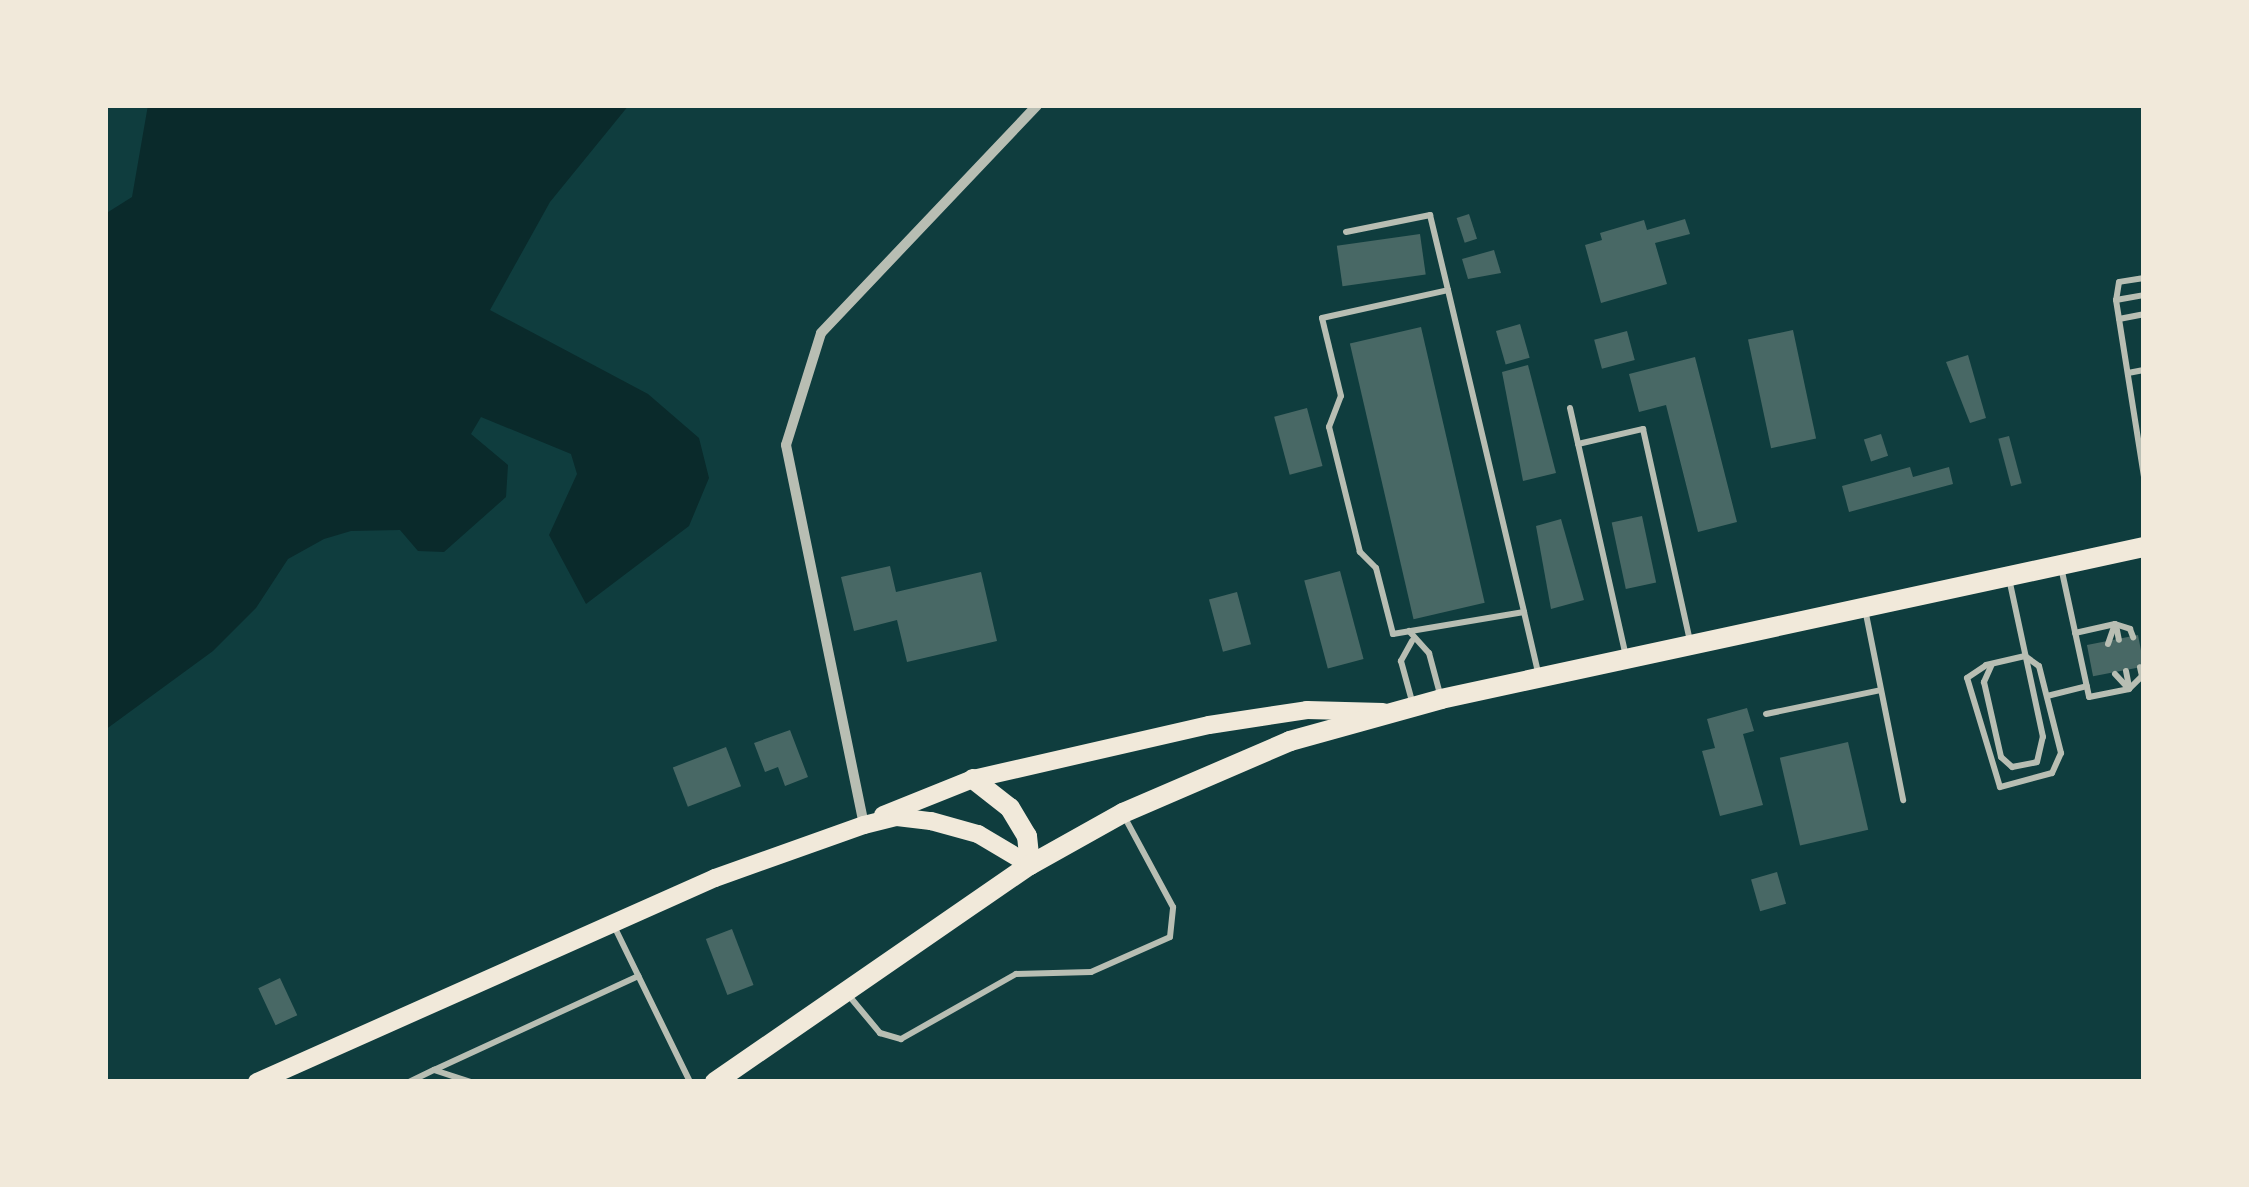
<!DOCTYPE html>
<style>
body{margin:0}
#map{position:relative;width:2249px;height:1187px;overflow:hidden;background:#0f3d3e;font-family:Signika,sans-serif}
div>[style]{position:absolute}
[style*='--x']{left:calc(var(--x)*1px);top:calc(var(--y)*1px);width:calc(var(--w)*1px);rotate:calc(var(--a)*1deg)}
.water>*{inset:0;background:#0a2a2b}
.building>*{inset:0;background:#486865;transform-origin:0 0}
.service>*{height:6px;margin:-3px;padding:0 3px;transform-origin:3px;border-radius:3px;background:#b8beb3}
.minor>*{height:10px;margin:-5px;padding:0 5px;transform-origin:5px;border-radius:5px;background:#b8beb3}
.secondary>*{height:18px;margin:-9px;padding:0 9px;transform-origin:9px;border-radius:9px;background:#f1e9da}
.primary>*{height:20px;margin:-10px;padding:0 10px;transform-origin:10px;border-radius:10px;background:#f1e9da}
span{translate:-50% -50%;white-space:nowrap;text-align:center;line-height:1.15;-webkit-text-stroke:10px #f1e9da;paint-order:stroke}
.frame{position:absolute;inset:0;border:108px solid #f1e9da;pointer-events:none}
</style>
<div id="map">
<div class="water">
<i style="clip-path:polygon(148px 105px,629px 105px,550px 202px,490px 310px,648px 394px,699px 438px,709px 478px,689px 526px,586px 604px,549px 535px,577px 474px,571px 454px,481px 417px,471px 434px,508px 465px,506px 497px,444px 552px,418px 551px,400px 530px,351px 531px,324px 539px,288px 559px,256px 608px,213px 651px,105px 730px,105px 214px,132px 197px)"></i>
</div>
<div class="building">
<i style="left:1469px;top:214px;width:26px;height:13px;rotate:72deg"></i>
<i style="clip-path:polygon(1685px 219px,1690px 234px,1655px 243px,1667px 284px,1601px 303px,1585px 245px,1602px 240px,1600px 233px,1644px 220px,1647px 230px)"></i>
<i style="left:1420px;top:234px;width:41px;height:84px;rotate:82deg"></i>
<i style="clip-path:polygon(1494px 250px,1501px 273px,1468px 279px,1462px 259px)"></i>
<i style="left:1520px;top:324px;width:35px;height:25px;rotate:74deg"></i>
<i style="left:1421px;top:327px;width:283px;height:73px;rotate:77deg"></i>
<i style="left:1793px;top:330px;width:111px;height:46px;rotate:78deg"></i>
<i style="left:1627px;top:331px;width:30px;height:34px;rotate:75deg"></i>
<i style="clip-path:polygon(1968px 355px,1986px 418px,1970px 423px,1946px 362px)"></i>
<i style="clip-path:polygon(1695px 357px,1737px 522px,1698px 532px,1666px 405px,1639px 412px,1629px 374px)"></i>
<i style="clip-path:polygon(1528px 365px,1556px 473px,1523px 481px,1502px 372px)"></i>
<i style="left:1307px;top:408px;width:60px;height:34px;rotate:75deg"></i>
<i style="left:1881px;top:434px;width:23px;height:18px;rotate:72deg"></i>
<i style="left:2009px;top:436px;width:49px;height:11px;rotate:75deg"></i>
<i style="clip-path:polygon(1910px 467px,1913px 477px,1949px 467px,1953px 484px,1849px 512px,1842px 486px)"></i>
<i style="left:1642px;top:516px;width:68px;height:31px;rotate:78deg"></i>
<i style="clip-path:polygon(1561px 519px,1584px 600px,1551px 609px,1536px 526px)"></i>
<i style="clip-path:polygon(890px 566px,896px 592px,981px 572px,997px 641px,907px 662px,897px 620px,854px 631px,841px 577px)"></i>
<i style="left:1340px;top:571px;width:91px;height:37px;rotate:75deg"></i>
<i style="left:1237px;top:592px;width:54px;height:29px;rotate:75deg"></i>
<i style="left:2138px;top:635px;width:32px;height:52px;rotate:79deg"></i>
<i style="clip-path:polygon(1747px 708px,1754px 731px,1743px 734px,1763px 805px,1720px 816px,1702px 751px,1715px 748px,1707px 719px)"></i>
<i style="clip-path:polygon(790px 730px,808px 777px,785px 786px,778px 767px,765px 772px,754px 743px)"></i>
<i style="left:1848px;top:742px;width:90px;height:70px;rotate:77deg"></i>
<i style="left:726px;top:747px;width:42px;height:57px;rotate:69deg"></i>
<i style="left:1777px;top:872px;width:33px;height:27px;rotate:74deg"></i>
<i style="left:732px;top:929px;width:60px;height:28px;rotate:69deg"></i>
<i style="left:280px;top:978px;width:41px;height:24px;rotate:65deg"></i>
</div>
<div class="service">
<i style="--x:1346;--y:232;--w:86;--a:-11.4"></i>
<i style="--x:1430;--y:215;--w:77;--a:76.5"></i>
<i style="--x:2144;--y:278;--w:25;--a:171"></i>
<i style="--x:2119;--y:282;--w:18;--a:99"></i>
<i style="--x:2116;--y:300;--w:179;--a:81"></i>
<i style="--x:2116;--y:300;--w:28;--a:-10"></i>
<i style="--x:2119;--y:319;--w:25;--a:-11"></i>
<i style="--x:2128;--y:373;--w:16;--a:-11"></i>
<i style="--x:1570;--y:408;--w:255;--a:77.3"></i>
<i style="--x:1578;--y:444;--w:67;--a:-13"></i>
<i style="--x:1643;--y:429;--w:217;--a:77.5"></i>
<i style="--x:2061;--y:567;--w:133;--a:77.8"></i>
<i style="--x:2089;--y:697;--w:41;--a:-11.3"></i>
<i style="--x:2129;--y:689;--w:18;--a:-45"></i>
<i style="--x:2142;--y:676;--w:9;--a:-103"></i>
<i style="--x:1865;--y:609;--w:195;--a:78.7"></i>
<i style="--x:1524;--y:612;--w:133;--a:170.5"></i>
<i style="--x:1393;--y:634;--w:68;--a:-104.4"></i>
<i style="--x:1376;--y:568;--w:23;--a:-135"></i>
<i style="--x:1360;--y:552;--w:129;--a:-103.9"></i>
<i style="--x:1329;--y:427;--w:33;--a:-69"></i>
<i style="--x:1341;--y:396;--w:80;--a:-103.7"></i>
<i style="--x:1322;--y:318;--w:129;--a:-12.5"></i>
<i style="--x:1448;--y:290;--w:331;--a:76.7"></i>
<i style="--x:1524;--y:612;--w:62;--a:76.9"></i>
<i style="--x:2116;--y:625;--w:15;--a:79"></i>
<i style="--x:1409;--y:631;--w:30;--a:48"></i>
<i style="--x:1429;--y:653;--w:42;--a:75"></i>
<i style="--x:2075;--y:633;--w:41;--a:-12.7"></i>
<i style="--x:2115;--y:624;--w:16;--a:18"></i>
<i style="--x:2130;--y:629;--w:9;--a:69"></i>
<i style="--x:1412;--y:641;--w:23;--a:119"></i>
<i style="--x:1401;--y:661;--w:46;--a:74.7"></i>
<i style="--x:2108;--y:644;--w:21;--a:-71"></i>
<i style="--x:2025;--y:656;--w:17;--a:36"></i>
<i style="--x:2039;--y:666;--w:90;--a:75.8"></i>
<i style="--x:2061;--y:753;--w:22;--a:114"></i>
<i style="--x:2052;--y:773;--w:54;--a:164.9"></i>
<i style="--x:2000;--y:787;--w:114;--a:-106.8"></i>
<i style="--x:1967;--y:678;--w:23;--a:-34"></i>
<i style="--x:1986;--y:665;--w:40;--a:-13"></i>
<i style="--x:1992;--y:664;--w:20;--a:114"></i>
<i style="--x:1984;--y:682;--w:77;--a:77.2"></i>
<i style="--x:2001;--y:757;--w:15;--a:42"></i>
<i style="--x:2012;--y:767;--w:25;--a:-11"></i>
<i style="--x:2037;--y:762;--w:26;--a:-77"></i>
<i style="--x:2043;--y:737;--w:163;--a:-102.1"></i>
<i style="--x:2126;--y:671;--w:16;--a:79"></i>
<i style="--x:2115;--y:674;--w:19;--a:47"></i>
<i style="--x:2047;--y:696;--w:41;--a:-14"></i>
<i style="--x:1766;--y:714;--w:117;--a:-11.8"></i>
<i style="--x:614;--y:926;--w:174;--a:64"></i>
<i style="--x:850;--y:997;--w:47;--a:50.2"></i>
<i style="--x:880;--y:1033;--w:22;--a:16"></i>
<i style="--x:901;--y:1039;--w:132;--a:-29.5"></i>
<i style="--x:1016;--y:974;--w:75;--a:-1.5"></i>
<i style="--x:1091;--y:972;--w:86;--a:-23.9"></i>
<i style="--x:1170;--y:937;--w:30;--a:-84"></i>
<i style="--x:1173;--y:907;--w:101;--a:-118.3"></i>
<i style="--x:434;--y:1070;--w:225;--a:-24.7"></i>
<i style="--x:409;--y:1082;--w:28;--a:-26"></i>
<i style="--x:434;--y:1070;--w:39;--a:18"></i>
</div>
<div class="minor">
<i style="--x:864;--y:825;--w:388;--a:-101.6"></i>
<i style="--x:786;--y:445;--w:117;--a:-72.6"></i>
<i style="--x:821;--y:333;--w:314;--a:-46.5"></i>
</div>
<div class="secondary">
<i style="--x:883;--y:815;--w:97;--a:-21.8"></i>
<i style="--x:973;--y:779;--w:242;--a:-12.9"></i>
<i style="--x:1209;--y:725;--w:99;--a:-8.7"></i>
<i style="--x:1307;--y:710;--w:76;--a:1.5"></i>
<i style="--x:257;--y:1082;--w:501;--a:-24.01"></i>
<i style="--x:715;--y:878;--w:158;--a:-19.6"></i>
<i style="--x:864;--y:825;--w:34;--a:-14"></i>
<i style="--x:897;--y:817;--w:34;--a:7"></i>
<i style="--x:931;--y:821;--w:49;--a:15.5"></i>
<i style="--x:978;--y:834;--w:61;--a:30.8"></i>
</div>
<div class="primary">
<i style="--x:973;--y:779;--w:47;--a:38.1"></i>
<i style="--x:1010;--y:808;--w:33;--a:59"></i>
<i style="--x:1027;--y:836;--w:29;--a:84"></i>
<i style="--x:715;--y:1082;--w:383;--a:-34.6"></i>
<i style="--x:1030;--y:865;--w:107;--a:-29.2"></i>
<i style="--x:1123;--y:813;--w:182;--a:-23.3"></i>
<i style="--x:1290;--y:741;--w:157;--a:-15.5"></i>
<i style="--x:1441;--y:699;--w:719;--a:-12.2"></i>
</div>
<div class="frame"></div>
</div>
